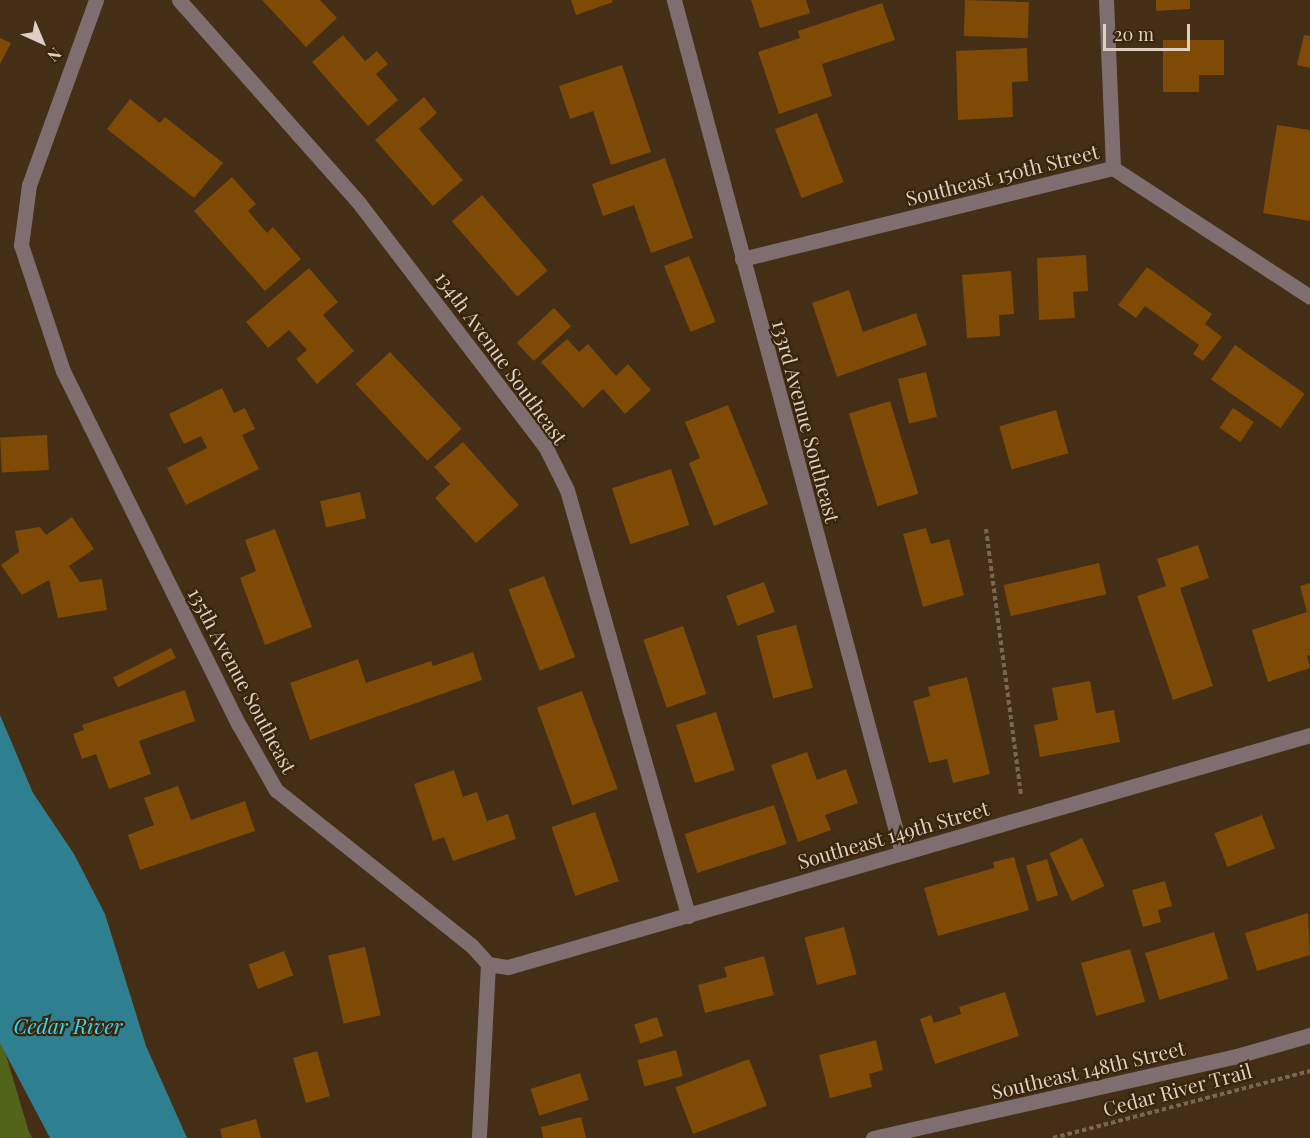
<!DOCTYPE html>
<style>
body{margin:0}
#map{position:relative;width:1310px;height:1138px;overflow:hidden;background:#442e16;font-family:"Playfair Display",serif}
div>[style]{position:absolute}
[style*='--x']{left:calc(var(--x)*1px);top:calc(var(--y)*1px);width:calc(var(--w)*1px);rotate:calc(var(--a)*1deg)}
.forest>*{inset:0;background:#516419}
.water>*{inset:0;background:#2e8090}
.building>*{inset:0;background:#7e4a05;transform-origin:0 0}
.path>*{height:4px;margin-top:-2px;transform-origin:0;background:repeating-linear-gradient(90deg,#7a6753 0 4.5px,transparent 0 7.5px)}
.minor>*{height:15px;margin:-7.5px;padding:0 7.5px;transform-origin:7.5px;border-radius:7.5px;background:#7f6e70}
span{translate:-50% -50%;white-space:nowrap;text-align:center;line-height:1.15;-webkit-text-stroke:4.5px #39240c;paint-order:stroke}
.street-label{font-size:20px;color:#decfc2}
.water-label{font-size:21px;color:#37d7f4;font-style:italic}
.north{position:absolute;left:12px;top:12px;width:60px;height:60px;-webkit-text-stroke:4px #39240c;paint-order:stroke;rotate:136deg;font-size:16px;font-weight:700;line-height:24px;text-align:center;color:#decfc2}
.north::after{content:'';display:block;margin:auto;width:21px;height:27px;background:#decfc2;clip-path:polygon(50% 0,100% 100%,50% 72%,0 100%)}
.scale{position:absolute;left:1103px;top:24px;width:87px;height:27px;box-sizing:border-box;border:3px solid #decfc2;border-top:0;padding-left:8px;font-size:18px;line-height:21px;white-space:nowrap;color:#decfc2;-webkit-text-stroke:4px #39240c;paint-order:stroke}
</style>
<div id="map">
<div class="forest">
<i style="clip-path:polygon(0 1035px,29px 1132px,32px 1138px,0 1138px)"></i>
</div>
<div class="water">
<i style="clip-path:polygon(0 715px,33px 793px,74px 854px,105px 914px,146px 1046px,187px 1138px,50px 1138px,0 1043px)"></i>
</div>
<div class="building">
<i style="clip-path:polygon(262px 0,320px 0,337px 18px,306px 47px)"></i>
<i style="clip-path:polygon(571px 0,612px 0,613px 2px,576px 15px)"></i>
<i style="clip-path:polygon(751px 0,806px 0,810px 13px,760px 28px)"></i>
<i style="left:965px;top:0;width:64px;height:36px;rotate:2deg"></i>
<i style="clip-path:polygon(1156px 0,1190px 0,1190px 9px,1156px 11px)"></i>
<i style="clip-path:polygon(882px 3px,895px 40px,822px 64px,832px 96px,779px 114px,758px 52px,800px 38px,798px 31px)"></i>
<i style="clip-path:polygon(343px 35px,365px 61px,377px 51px,388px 64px,376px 74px,398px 100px,368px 126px,312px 62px)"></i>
<i style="clip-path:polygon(1304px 35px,1310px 36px,1310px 68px,1297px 65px)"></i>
<i style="clip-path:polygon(0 38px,11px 43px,0 64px)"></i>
<i style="clip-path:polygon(1163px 40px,1224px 40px,1224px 75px,1199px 75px,1199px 92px,1163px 92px)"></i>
<i style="clip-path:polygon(1027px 48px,1028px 81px,1012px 82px,1013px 117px,958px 120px,956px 51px)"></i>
<i style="clip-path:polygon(622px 65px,651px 152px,611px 165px,593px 111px,570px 119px,559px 86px)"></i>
<i style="clip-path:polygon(424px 97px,437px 113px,419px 129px,463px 180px,433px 206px,375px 140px)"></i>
<i style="clip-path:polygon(130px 99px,160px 123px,165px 117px,223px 163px,194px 198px,107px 129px)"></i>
<i style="left:817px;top:113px;width:74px;height:45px;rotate:69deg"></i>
<i style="clip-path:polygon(1277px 125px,1310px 130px,1310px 221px,1263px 213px)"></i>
<i style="clip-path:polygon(665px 158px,693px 238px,651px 253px,634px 205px,603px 216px,592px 184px)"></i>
<i style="clip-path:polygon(232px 177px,256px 204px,248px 211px,267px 233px,273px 227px,301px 259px,265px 291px,194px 211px)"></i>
<i style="left:482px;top:195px;width:100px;height:40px;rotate:49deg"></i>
<i style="clip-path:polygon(1086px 255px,1088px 291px,1073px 292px,1075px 318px,1039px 320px,1037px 258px)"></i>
<i style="left:689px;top:256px;width:71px;height:27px;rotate:68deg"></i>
<i style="clip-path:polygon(1147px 267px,1212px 314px,1205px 324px,1222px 337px,1203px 361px,1193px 354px,1199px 345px,1145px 306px,1136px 318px,1118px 305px)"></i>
<i style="clip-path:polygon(309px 268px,338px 302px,323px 315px,354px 351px,317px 384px,296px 359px,307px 350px,289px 330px,268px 348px,246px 322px)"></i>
<i style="clip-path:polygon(1011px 271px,1014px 314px,999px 315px,1000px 336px,967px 338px,962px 275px)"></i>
<i style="clip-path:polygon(849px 290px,863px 332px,916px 313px,927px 345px,837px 377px,812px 303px)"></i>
<i style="left:554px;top:308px;width:25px;height:51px;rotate:47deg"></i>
<i style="clip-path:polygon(567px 339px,579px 352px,588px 344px,616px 376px,628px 364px,651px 390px,625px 414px,603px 389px,583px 408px,541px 362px)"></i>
<i style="left:1235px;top:345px;width:85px;height:42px;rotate:35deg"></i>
<i style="left:390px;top:352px;width:105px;height:47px;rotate:47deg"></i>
<i style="left:926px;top:372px;width:46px;height:29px;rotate:76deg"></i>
<i style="clip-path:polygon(222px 388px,234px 413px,245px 408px,255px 429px,242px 435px,259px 469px,186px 505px,167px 468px,207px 448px,201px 436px,184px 444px,169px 414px)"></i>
<i style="left:890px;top:401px;width:97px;height:43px;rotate:73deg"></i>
<i style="clip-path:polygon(728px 405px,768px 504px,714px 526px,689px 463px,700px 458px,685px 422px)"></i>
<i style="left:1233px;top:408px;width:25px;height:24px;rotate:34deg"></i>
<i style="left:1056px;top:410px;width:45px;height:59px;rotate:74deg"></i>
<i style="left:47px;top:435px;width:35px;height:47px;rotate:87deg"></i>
<i style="clip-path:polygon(463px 442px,519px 505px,476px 543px,435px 498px,450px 484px,434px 467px)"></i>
<i style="left:671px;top:469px;width:59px;height:62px;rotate:72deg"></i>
<i style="left:360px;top:492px;width:27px;height:41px;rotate:77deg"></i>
<i style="clip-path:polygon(72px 517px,94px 549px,69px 566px,80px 582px,102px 579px,107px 610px,58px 618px,49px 580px,22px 595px,1px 565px,19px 552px,15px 531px,40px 527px,46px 535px)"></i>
<i style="clip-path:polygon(926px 528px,931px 544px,949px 539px,964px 595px,923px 607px,903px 534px)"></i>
<i style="clip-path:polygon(275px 529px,312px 627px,265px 645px,240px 578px,256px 571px,245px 540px)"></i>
<i style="clip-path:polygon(1198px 545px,1209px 578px,1180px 588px,1213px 686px,1173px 700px,1137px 596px,1166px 586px,1157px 559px)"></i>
<i style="left:1099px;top:563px;width:32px;height:98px;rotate:77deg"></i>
<i style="left:544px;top:576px;width:87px;height:38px;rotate:69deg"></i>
<i style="left:764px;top:582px;width:32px;height:40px;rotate:70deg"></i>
<i style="clip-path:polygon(1310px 583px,1310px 655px,1307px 656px,1310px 668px,1268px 682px,1252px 630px,1307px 612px,1300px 586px)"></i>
<i style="left:796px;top:625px;width:65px;height:41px;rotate:75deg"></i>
<i style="left:683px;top:626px;width:72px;height:42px;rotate:71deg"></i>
<i style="left:171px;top:648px;width:11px;height:65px;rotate:63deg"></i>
<i style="clip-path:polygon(473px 652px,482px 680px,310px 740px,290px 683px,358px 659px,366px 683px,431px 661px,433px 666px)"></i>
<i style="clip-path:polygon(967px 677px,990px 774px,953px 783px,947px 759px,929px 763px,913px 701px,930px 696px,928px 687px)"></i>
<i style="clip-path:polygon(1090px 681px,1096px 713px,1114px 710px,1120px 742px,1040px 757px,1034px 725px,1058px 720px,1052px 688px)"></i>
<i style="clip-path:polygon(185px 690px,195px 721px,139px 741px,151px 774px,109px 789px,96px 754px,82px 759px,73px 734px,84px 730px,82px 725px)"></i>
<i style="left:582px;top:691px;width:104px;height:48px;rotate:70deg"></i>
<i style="left:716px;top:712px;width:61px;height:42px;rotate:72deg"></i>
<i style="clip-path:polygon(807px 752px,817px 780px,846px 769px,858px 803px,825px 815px,831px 830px,798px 842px,771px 765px)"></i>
<i style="clip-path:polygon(454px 770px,463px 797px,477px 792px,487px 821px,508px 814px,516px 839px,453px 861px,444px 837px,433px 841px,414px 784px)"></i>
<i style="clip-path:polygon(178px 786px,191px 820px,245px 801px,255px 831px,140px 870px,128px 835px,154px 825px,144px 798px)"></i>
<i style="left:774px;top:805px;width:41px;height:94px;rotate:72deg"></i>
<i style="left:595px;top:812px;width:73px;height:46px;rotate:71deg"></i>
<i style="left:1262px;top:815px;width:36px;height:51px;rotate:69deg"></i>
<i style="left:1082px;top:838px;width:53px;height:36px;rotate:65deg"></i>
<i style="clip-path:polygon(1014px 857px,1029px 910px,938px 936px,924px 888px,994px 868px,993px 862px)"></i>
<i style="left:1047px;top:859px;width:38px;height:22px;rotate:73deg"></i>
<i style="clip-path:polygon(1165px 881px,1172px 906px,1158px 910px,1161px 922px,1143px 927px,1132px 890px)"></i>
<i style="clip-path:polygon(1308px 913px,1310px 955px,1257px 971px,1245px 933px)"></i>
<i style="left:844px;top:927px;width:49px;height:41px;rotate:75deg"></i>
<i style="left:1214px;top:932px;width:49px;height:72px;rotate:73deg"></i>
<i style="left:365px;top:947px;width:70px;height:38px;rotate:77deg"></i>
<i style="left:1130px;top:949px;width:55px;height:51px;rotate:74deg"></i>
<i style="left:284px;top:951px;width:26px;height:38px;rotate:69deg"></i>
<i style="clip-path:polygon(764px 956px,774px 995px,705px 1013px,698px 985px,727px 977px,724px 967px)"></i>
<i style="clip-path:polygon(1005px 992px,1019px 1036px,935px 1064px,920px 1019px,931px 1015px,934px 1023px,961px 1014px,959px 1007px)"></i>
<i style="left:657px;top:1017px;width:20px;height:24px;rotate:72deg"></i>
<i style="clip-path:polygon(876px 1040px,883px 1070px,869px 1074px,872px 1087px,830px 1098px,819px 1055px)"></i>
<i style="left:676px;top:1050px;width:27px;height:40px;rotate:75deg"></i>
<i style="left:317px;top:1051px;width:47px;height:25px;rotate:74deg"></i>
<i style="left:749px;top:1059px;width:50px;height:79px;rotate:69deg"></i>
<i style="left:580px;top:1073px;width:28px;height:52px;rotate:72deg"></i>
<i style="clip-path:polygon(581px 1117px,586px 1138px,543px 1138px,541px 1127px)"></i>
<i style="clip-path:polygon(256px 1119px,261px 1138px,222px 1138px,220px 1129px)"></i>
</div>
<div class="path">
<i style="--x:986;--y:529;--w:269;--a:82.5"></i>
<i style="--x:1053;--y:1138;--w:266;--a:-14.6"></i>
</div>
<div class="minor">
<i style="--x:96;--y:0;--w:197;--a:109.9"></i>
<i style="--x:29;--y:185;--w:61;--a:97.6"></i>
<i style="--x:21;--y:245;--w:133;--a:71.6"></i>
<i style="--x:63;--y:371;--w:395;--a:63.6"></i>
<i style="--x:239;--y:725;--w:75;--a:60.4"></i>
<i style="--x:276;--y:790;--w:249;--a:38.5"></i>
<i style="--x:471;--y:945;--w:25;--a:48"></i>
<i style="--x:488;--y:964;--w:174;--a:93"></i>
<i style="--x:179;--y:0;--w:271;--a:48.4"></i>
<i style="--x:359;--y:203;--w:306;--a:52.6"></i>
<i style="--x:545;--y:446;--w:49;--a:63.4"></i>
<i style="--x:567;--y:490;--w:443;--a:74.1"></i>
<i style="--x:674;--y:0;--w:883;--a:75.04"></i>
<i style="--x:1106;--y:0;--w:168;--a:87.6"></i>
<i style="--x:742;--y:259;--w:382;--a:-13.8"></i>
<i style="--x:1113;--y:168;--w:235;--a:33.2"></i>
<i style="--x:488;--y:964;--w:20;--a:9"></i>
<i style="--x:508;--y:967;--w:835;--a:-16.13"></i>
<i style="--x:873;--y:1138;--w:369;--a:-12.7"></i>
<i style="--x:1233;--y:1057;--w:80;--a:-15.9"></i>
</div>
<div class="street-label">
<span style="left:1002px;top:174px;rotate:-14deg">Southeast 150th Street</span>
<span style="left:502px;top:357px;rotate:54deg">134th Avenue Southeast</span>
<span style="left:807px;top:421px;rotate:75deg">133rd Avenue Southeast</span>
<span style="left:243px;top:680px;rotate:62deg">135th Avenue Southeast</span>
<span style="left:893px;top:834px;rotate:-16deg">Southeast 149th Street</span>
<span style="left:1088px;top:1069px;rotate:-13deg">Southeast 148th Street</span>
<span style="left:1177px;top:1089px;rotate:-15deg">Cedar River Trail</span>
</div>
<div class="water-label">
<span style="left:68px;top:1025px">Cedar River</span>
</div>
<div class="north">N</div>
<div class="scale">20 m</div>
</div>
